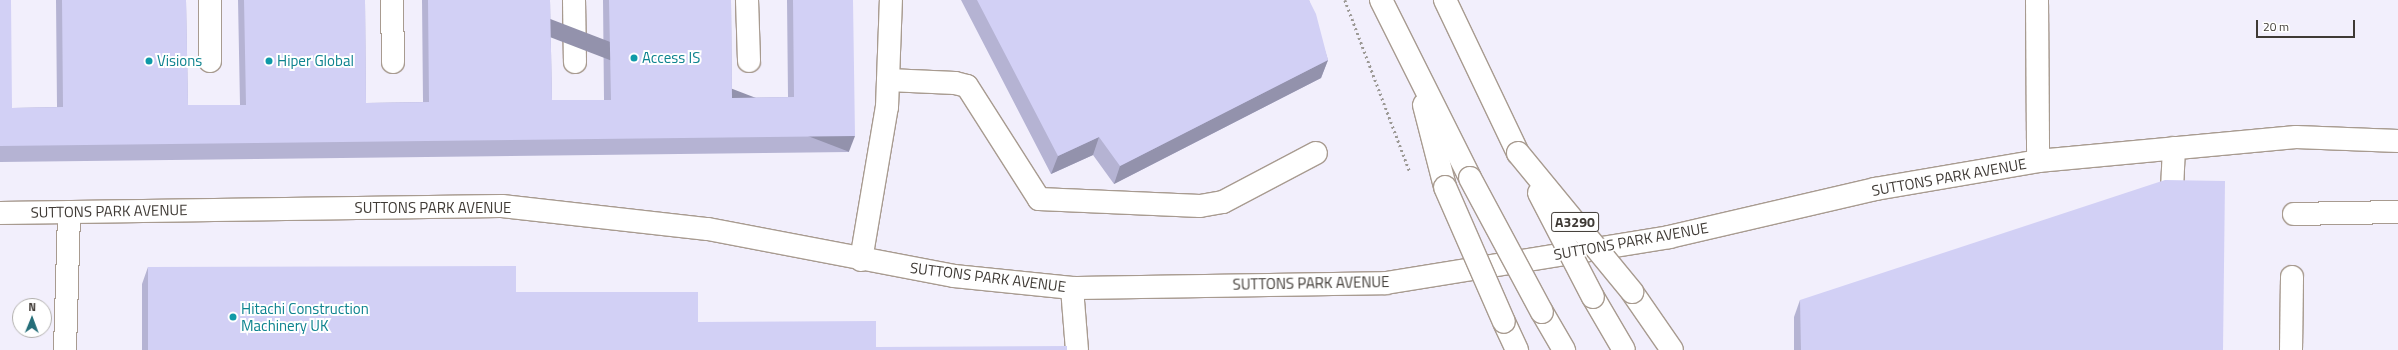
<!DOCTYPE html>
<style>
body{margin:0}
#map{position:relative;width:2398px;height:350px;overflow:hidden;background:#fdfbf8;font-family:"Titillium Web",sans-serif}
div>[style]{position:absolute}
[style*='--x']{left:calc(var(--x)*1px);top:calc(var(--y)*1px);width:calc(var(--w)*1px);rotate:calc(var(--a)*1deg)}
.industrial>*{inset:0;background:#f2effc}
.path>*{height:2.5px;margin-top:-1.25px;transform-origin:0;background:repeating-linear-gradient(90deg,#9c9995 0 2px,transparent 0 5px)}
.roads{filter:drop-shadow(1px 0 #a89b90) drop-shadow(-1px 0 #a89b90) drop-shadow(0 1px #a89b90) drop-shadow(0 -1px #a89b90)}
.minor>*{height:22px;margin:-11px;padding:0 11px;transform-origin:11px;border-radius:11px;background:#fff}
.major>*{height:22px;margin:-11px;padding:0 11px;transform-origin:11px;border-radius:11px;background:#fff}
.bridges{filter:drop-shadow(1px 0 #a89b90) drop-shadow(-1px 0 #a89b90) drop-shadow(0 1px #a89b90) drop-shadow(0 -1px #a89b90)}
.major-bridge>*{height:22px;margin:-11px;padding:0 11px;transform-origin:11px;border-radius:11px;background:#fff}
.wall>*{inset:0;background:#b5b3d3}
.shaded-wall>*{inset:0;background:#9392ac;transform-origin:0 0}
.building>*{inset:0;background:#d2d0f5}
.dots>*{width:11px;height:11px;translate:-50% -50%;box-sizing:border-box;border:2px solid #fff;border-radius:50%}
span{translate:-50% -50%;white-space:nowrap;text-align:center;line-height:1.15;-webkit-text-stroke:4px #fff;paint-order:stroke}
.shield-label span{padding:1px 3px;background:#fff;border:1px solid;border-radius:3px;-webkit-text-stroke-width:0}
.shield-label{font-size:14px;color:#3f3a35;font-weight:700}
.culture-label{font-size:15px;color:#0d838f}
.left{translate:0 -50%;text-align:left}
.street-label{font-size:15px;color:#3f3a35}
.north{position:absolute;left:12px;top:298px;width:40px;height:40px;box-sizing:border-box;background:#fff;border:1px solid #b2b0ae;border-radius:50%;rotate:1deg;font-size:11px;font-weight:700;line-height:16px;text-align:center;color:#3f3a35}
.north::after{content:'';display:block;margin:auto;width:14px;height:18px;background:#256e79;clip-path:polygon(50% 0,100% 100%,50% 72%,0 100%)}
.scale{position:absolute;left:2256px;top:20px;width:99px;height:18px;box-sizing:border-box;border:2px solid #3f3a35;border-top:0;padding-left:5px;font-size:12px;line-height:14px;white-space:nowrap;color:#3f3a35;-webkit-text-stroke:3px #fff;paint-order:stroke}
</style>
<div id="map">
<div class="industrial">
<i style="clip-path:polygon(evenodd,0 0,2398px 0,2398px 350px,0 350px,0 0,20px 306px,44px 306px,44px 330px,20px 330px,20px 306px)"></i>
</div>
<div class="path">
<i style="--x:1345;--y:0;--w:184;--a:69.3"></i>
</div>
<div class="roads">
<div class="minor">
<i style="--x:210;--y:0;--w:61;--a:90"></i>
<i style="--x:392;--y:0;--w:62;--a:89.1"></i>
<i style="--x:574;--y:0;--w:62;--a:89.1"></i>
<i style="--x:747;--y:0;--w:61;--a:88.1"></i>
<i style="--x:2037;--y:0;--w:161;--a:89.6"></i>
<i style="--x:888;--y:80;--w:67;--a:2.6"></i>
<i style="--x:955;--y:83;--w:12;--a:14"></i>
<i style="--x:967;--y:86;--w:134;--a:57.5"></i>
<i style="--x:1039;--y:199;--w:161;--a:2.5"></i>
<i style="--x:1200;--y:206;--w:23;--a:-10"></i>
<i style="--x:1223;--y:202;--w:105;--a:-27.8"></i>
<i style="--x:2171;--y:211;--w:63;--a:-87.3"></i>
<i style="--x:0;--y:213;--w:502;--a:-0.8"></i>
<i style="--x:502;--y:206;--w:207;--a:6.4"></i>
<i style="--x:708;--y:229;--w:250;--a:10.8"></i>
<i style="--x:954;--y:276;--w:119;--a:5.8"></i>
<i style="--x:1072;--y:288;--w:314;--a:-0.9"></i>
<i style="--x:1386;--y:283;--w:287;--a:-9.2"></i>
<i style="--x:1669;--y:237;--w:212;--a:-13.1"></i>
<i style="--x:1875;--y:189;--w:165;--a:-9.7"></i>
<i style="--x:2038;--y:161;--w:259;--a:-5.3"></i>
<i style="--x:2296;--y:137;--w:102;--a:2.2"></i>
<i style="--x:2294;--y:214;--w:104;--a:-1.1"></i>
<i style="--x:861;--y:260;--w:155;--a:-80.4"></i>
<i style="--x:887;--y:107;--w:107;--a:-87.9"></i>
<i style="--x:1072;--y:288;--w:62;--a:85.4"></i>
<i style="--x:65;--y:350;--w:138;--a:-88.3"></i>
<i style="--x:2291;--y:350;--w:73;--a:-89.2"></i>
</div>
<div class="major">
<i style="--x:1381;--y:0;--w:199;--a:63.4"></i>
<i style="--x:1445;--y:0;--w:170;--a:64.5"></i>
<i style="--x:1424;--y:105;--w:85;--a:75.6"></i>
<i style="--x:1632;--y:292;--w:70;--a:55.4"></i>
<i style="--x:1593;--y:297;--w:61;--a:59.7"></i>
<i style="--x:1542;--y:312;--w:44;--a:59.9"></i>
<i style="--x:1504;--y:322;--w:31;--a:65"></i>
</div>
</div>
<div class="bridges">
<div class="major-bridge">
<i style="--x:1518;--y:153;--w:180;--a:50.6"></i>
<i style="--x:1470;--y:178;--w:152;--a:61.8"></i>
<i style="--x:1445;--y:187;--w:147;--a:66.4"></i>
<i style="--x:1539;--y:193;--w:117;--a:62.6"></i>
</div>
</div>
<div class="wall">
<i style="clip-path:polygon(0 0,12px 108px,57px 107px,56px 0,186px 0,188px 105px,240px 105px,238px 0,365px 0,366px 103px,423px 102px,422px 0,550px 0,552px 100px,604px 100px,603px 0,731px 0,732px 98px,788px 97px,787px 0,853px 0,849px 152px,0 162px)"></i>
<i style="clip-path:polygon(961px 0,1309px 0,1328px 60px,1321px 78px,1114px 184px,1093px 155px,1051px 174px)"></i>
<i style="clip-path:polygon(148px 267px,516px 292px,698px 322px,876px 347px,1067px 350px,142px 350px,142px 284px)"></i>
<i style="clip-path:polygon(1800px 300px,2223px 350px,1794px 350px,1794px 317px)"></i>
</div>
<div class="shaded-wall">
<i style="clip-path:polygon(1328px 60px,1321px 78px,1114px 184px,1120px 166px)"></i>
<i style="left:855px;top:136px;width:17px;height:855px;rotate:111deg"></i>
<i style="clip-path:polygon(1099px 137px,1093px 155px,1051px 174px,1058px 156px)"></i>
</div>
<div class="building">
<i style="clip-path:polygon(0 0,11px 0,12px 108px,63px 107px,62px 0,186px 0,188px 105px,246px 105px,244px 0,365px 0,366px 103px,429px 102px,428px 0,550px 0,552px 100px,611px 100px,609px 0,731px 0,732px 98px,794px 97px,793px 0,853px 0,855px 136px,0 146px)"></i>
<i style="clip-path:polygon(977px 0,1309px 0,1316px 14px,1328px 60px,1120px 166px,1099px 137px,1058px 156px)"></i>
<i style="clip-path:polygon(2165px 180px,2225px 181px,2223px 350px,1801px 350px,1800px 300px)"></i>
<i style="clip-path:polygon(516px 266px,516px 292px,698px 292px,698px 322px,876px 321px,876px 347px,1067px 346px,1067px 350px,148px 350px,148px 267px)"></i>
</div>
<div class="dots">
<i style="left:634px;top:58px;background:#0f9aa8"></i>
<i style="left:149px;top:61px;background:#0f9aa8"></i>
<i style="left:269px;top:61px;background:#0f9aa8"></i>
<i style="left:233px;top:317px;background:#0f9aa8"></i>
</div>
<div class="shield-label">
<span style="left:1575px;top:222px">A3290</span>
</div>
<div class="culture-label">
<span class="left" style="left:642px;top:58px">Access IS</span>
<span class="left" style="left:157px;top:61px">Visions</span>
<span class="left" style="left:277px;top:61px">Hiper Global</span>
<span class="left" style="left:241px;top:317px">Hitachi Construction<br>Machinery UK</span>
</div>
<div class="street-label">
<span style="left:1949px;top:177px;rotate:-10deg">SUTTONS PARK AVENUE</span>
<span style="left:433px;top:208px">SUTTONS PARK AVENUE</span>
<span style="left:109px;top:211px;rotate:-1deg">SUTTONS PARK AVENUE</span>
<span style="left:1631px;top:241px;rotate:-10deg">SUTTONS PARK AVENUE</span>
<span style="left:988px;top:277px;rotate:7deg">SUTTONS PARK AVENUE</span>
<span style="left:1311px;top:283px;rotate:-1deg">SUTTONS PARK AVENUE</span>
</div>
<div class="north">N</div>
<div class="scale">20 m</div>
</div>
